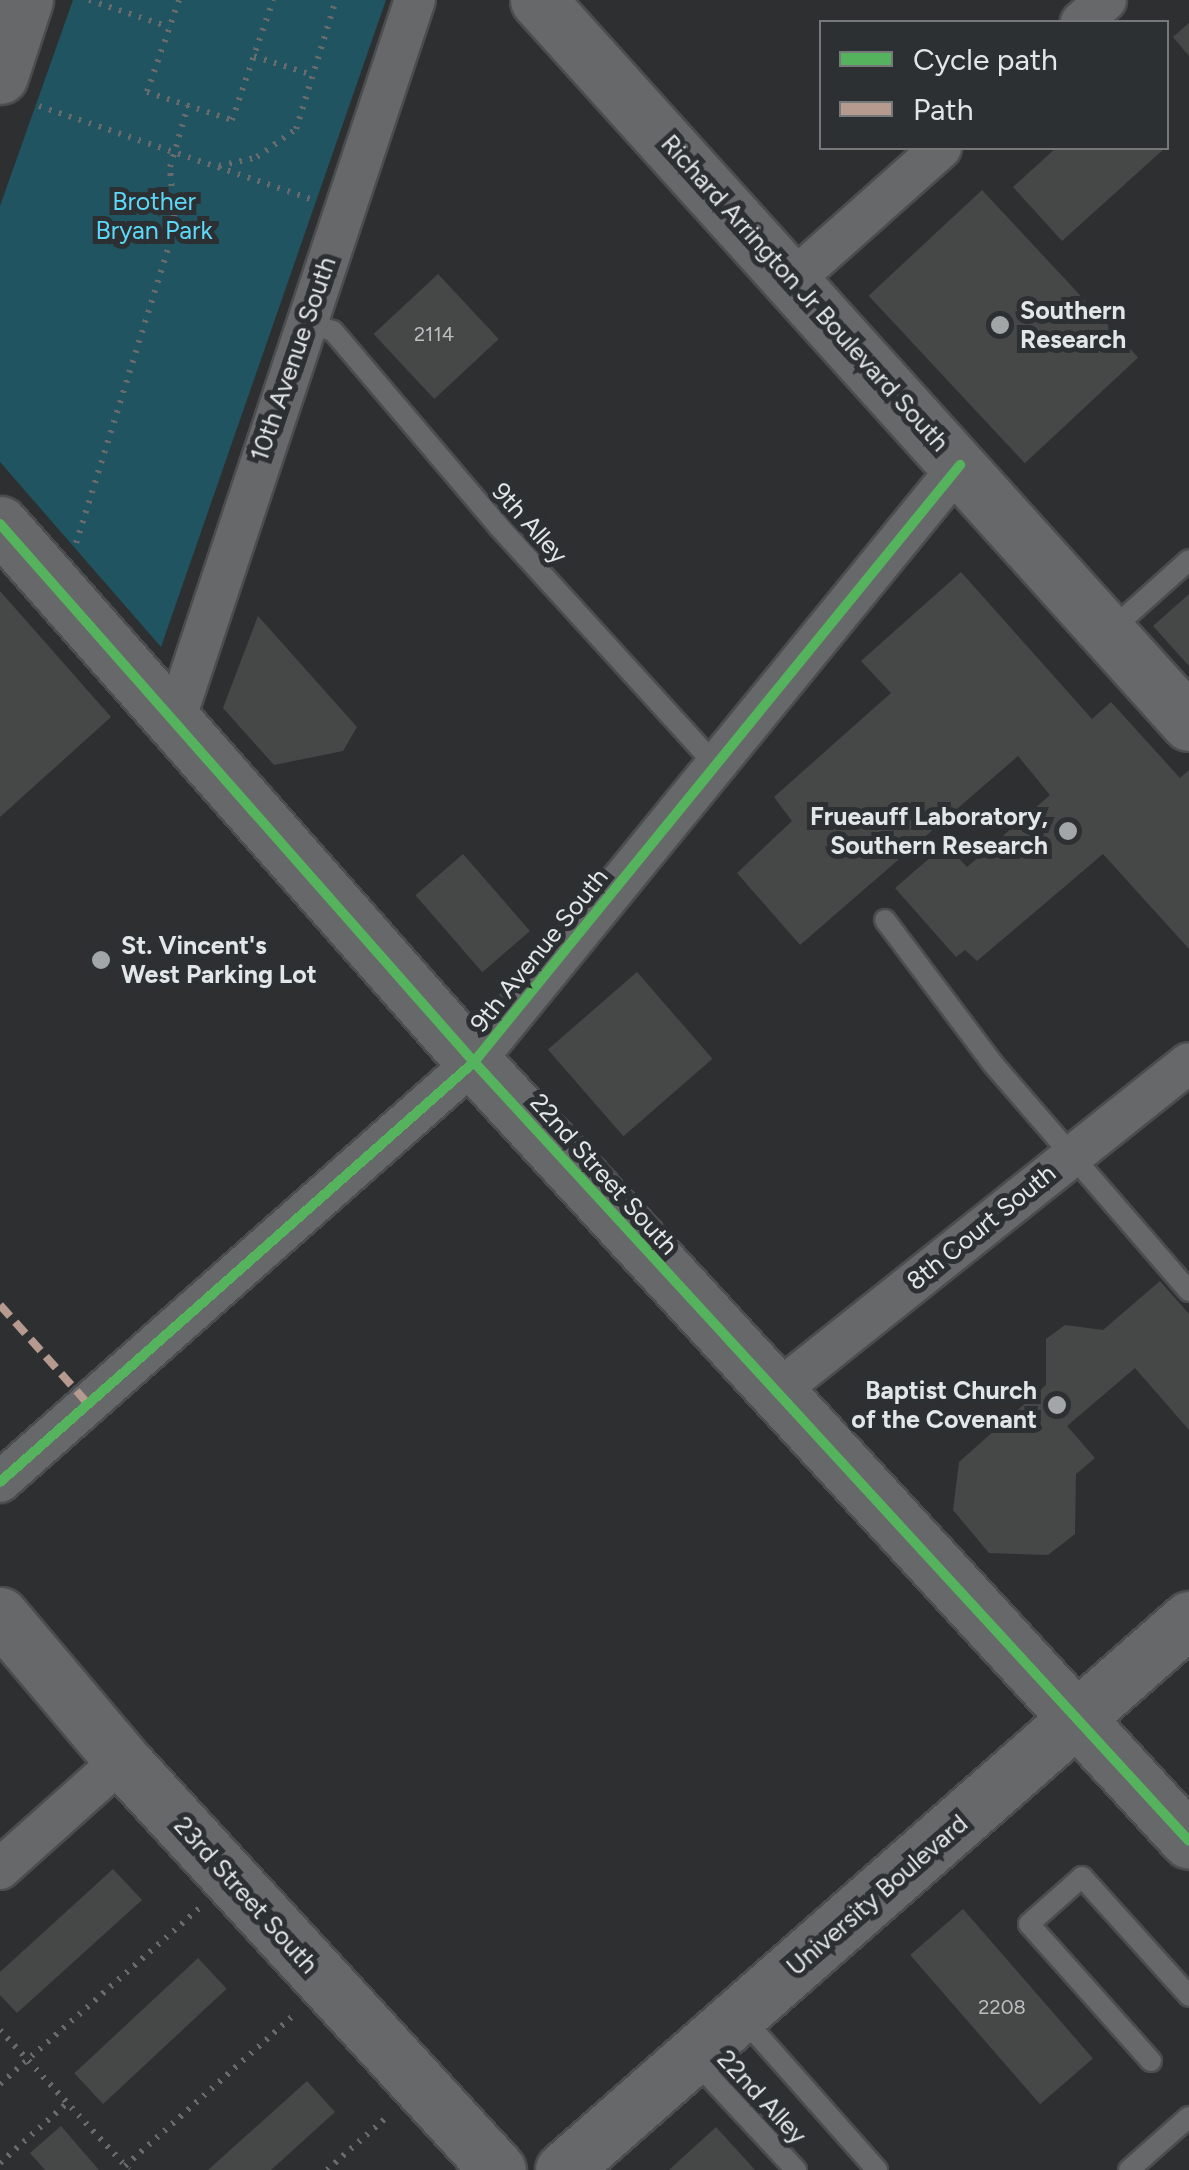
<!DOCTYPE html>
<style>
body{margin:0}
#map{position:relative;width:1189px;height:2170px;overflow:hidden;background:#2d2f31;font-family:Figtree,sans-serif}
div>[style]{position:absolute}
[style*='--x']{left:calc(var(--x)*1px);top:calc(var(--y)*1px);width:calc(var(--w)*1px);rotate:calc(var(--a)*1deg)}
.green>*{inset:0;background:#205461}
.building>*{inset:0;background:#464848;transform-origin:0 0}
.path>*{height:6px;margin-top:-3px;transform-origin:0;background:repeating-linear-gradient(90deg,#696a6c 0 2.5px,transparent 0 10.5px)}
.roads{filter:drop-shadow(2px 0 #4b4d4e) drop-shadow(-2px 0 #4b4d4e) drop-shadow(0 2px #4b4d4e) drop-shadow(0 -2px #4b4d4e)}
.lane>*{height:20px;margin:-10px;padding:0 10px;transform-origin:10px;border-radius:10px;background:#666869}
.street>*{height:40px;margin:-20px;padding:0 20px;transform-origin:20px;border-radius:20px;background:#666869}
.secondary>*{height:55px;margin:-27.5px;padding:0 27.5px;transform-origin:27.5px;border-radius:27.5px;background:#666869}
.quiet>*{height:8px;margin-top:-4px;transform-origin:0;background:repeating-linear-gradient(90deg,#b69a8f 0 15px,transparent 0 23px)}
.cycleway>*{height:10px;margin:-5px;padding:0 5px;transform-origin:5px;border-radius:5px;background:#56b35d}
.dots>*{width:28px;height:28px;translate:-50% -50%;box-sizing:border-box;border:5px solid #2c3032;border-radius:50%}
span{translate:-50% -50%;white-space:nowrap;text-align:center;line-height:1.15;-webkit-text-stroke:10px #2c3032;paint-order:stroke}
.number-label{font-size:20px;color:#bcbebf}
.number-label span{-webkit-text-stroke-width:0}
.park-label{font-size:25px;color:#5cd9f9}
.street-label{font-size:25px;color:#e3e6e7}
.poi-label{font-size:25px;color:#e3e6e7;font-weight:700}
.left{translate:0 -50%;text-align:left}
.right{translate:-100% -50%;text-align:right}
.legend{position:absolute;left:819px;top:20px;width:350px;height:130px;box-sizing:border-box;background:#2c3032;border:2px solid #75797a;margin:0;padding:12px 18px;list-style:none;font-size:30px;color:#e3e6e7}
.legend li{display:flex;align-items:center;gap:20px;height:50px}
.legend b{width:50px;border:2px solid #75797a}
</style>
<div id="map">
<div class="green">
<i style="clip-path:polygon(73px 0,386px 0,161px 647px,0 462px,0 206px)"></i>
</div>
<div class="building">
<i style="clip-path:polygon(1189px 23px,1189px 56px,1173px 37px)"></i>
<i style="clip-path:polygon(1056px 148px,1165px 148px,1062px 241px,1013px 187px)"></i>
<i style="left:982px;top:190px;width:229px;height:155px;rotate:47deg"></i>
<i style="left:438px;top:274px;width:89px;height:88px;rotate:47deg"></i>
<i style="clip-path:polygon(961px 572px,1092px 719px,1111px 702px,1180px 778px,1189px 770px,1189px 949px,1103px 854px,977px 961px,965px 950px,956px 957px,895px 888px,946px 844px,967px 867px,1050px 795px,1018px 756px,800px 945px,737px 873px,792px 821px,774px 797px,891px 693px,861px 661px)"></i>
<i style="clip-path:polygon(0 591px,111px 717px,0 817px)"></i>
<i style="clip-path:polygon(1189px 594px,1189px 666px,1153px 626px)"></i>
<i style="clip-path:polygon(258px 616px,357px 727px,343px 751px,274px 765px,223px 708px)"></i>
<i style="left:463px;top:854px;width:102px;height:63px;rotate:49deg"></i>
<i style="left:637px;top:972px;width:115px;height:118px;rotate:49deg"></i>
<i style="clip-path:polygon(1160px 1281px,1189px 1314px,1189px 1430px,1135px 1368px,1067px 1426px,1095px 1458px,1076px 1474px,1075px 1534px,1048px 1555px,989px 1553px,953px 1510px,959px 1462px,1046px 1385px,1046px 1339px,1065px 1325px,1103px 1330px)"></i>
<i style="clip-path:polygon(113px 1869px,142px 1900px,17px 2013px,0 1995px,0 1972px)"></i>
<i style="left:963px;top:1909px;width:198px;height:70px;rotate:49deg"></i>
<i style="left:198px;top:1958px;width:42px;height:169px;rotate:47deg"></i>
<i style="clip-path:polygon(307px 2081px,335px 2112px,271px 2170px,208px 2170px)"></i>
<i style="clip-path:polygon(61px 2126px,99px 2170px,45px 2170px,30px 2153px)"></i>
<i style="clip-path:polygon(716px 2127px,755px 2170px,669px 2170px)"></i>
</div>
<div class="path">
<i style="--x:89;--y:0;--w:84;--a:18.6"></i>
<i style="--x:179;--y:0;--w:97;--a:109.2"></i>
<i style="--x:147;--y:92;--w:89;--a:18.2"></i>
<i style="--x:232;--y:120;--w:127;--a:-71.1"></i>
<i style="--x:254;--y:56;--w:62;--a:17.9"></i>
<i style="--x:39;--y:106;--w:291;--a:18.9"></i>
<i style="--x:219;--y:166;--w:39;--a:-13"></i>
<i style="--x:257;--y:157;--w:48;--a:-35.7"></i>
<i style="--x:296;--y:129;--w:135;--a:-72.8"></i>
<i style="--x:76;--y:543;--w:330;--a:-72.6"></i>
<i style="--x:175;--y:228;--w:61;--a:-94.7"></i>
<i style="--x:170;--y:167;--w:64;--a:-73.6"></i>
<i style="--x:0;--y:2030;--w:190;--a:47.3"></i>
<i style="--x:0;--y:2084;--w:269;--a:-41.4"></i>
<i style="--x:0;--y:2163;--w:90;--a:-41.8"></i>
<i style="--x:125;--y:2166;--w:231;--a:-41.8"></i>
<i style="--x:327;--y:2170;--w:83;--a:-41.6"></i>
</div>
<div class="roads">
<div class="lane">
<i style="--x:305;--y:322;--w:29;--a:18"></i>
<i style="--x:333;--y:331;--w:257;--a:49.7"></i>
<i style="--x:499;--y:527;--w:321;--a:47.7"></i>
<i style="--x:1110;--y:631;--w:106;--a:-41.9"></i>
<i style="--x:885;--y:920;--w:180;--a:53.1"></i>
<i style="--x:993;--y:1064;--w:300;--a:49.2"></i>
<i style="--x:740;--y:2015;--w:207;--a:48.5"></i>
<i style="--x:692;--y:2058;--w:153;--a:47.1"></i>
<i style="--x:1151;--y:2061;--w:183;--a:-131.7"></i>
<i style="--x:1029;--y:1924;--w:71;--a:-41.6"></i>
<i style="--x:1082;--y:1877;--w:160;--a:48"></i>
<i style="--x:1129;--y:2170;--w:80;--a:-41.5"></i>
</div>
<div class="street">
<i style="--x:1081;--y:22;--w:33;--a:-41"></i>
<i style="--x:793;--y:280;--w:198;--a:-41.7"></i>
<i style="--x:175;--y:720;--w:759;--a:-71.57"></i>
<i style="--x:775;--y:1393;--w:529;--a:-38.56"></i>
<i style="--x:0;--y:1482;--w:633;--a:-41.54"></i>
<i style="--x:474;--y:1062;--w:770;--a:-50.85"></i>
<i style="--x:0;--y:1869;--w:164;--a:-41.8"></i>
</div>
<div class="secondary">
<i style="--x:538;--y:0;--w:973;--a:48"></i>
<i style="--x:0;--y:76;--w:80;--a:-71.8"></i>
<i style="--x:0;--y:524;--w:717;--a:48.62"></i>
<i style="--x:474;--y:1062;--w:1057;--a:47.45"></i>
<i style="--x:0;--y:1615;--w:189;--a:49.9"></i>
<i style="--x:122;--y:1760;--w:556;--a:47.48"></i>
<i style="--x:563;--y:2170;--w:834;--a:-41.35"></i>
</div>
</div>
<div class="quiet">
<i style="--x:0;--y:1305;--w:134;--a:48.3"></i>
</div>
<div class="cycleway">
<i style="--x:0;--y:524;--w:717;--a:48.62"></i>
<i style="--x:474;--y:1062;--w:1057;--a:47.45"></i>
<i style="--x:0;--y:1482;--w:633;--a:-41.54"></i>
<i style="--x:474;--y:1062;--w:770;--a:-50.85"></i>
</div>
<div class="dots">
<i style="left:1000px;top:325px;background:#a3a6a7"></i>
<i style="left:1068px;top:831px;background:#a3a6a7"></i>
<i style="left:101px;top:960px;background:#a3a6a7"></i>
<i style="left:1057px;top:1405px;background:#a3a6a7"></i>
</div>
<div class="number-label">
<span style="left:434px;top:334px">2114</span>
<span style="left:1002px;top:2007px">2208</span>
</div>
<div class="park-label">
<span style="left:154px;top:216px">Brother<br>Bryan Park</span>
</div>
<div class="street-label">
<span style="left:805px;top:293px;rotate:48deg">Richard Arrington Jr Boulevard South</span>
<span style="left:293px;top:359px;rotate:-71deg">10th Avenue South</span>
<span style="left:530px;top:523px;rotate:48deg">9th Alley</span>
<span style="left:539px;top:950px;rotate:-51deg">9th Avenue South</span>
<span style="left:604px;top:1174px;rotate:48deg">22nd Street South</span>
<span style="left:981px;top:1227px;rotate:-39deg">8th Court South</span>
<span style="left:246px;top:1895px;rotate:48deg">23rd Street South</span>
<span style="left:877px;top:1895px;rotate:-41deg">University Boulevard</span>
<span style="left:762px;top:2097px;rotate:47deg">22nd Alley</span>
</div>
<div class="poi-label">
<span class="left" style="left:1020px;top:325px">Southern<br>Research</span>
<span class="right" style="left:1048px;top:831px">Frueauff Laboratory,<br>Southern Research</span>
<span class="left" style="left:121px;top:960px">St. Vincent's<br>West Parking Lot</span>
<span class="right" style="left:1037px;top:1405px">Baptist Church<br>of the Covenant</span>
</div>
<ul class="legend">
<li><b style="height:12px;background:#56b35d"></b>Cycle path</li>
<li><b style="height:12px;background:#b69a8f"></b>Path</li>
</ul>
</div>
